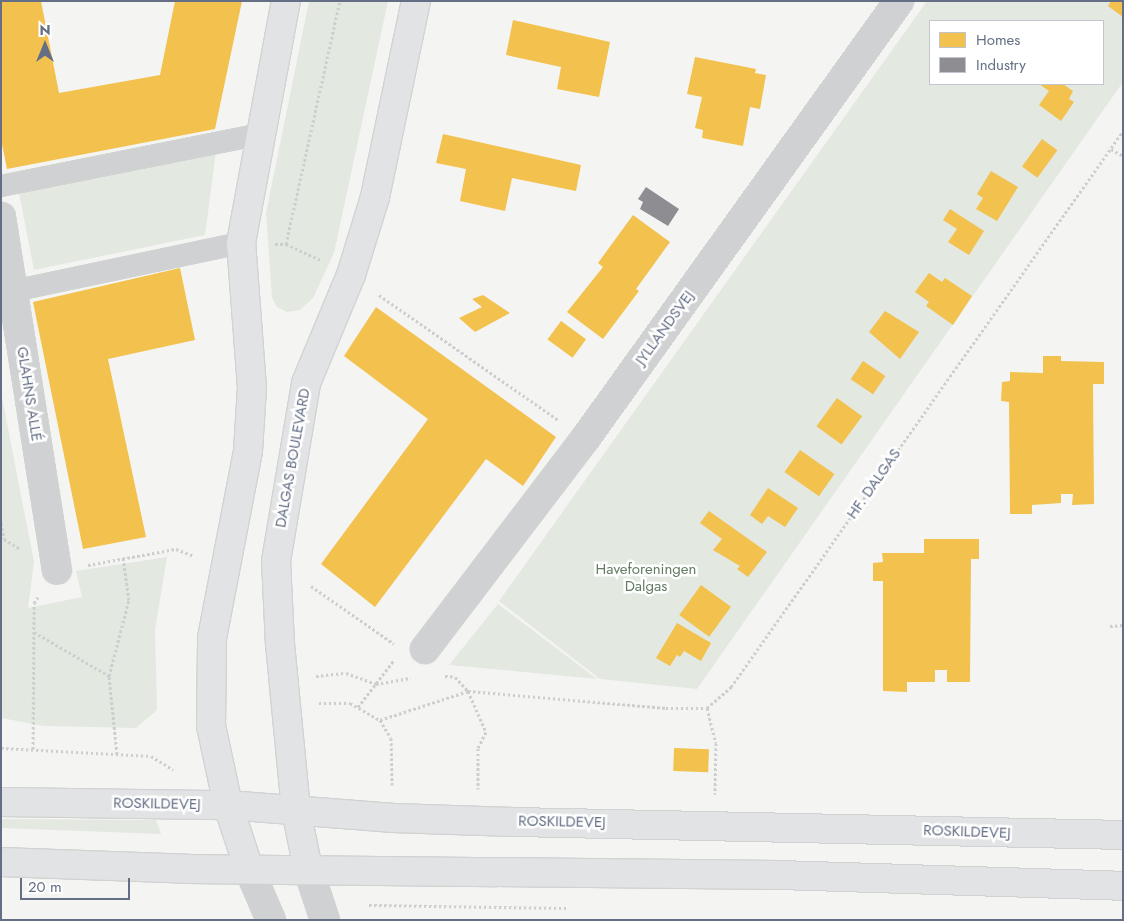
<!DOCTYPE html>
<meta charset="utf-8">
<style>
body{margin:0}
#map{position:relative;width:1124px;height:921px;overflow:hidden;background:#f4f5f3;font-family:Jost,sans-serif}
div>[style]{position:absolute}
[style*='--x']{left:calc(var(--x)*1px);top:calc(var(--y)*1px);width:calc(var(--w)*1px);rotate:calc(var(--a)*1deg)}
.green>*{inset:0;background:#e3e8e1}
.homes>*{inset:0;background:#f2c14e;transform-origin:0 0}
.industry>*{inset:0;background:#8d8d92}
.path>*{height:3px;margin-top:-1.5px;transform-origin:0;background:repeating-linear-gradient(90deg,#cdcece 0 2.5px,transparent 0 5px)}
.roads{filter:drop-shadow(1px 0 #d1d3d3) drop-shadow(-1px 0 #d1d3d3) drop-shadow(0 1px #d1d3d3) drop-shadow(0 -1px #d1d3d3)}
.lane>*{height:20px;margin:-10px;padding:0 10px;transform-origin:10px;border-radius:10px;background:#d0d1d2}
.street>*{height:28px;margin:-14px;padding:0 14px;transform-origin:14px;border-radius:14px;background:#d0d1d2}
.secondary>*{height:28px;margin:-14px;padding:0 14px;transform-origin:14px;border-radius:14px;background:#e2e3e4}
span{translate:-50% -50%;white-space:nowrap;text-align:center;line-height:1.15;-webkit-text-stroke:5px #fff;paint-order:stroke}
.street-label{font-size:15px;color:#646f85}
.park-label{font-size:15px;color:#637c63}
.frame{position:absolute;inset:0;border:2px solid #646f85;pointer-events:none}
.legend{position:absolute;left:929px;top:20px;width:175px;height:65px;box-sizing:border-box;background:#fff;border:1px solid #c1c5ce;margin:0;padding:6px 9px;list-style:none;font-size:15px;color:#646f85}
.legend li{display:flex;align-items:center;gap:10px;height:25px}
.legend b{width:25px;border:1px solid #c1c5ce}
.north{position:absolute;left:20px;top:20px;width:50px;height:50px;-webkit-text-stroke:4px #fff;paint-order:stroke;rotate:0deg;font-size:14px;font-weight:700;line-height:20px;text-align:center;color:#646f85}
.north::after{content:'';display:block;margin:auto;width:18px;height:22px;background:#646f85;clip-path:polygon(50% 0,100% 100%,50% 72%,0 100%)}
.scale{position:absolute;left:20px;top:878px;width:110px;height:22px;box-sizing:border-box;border:2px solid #646f85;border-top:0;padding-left:6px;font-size:15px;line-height:18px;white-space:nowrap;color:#646f85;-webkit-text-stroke:4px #fff;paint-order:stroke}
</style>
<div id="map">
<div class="green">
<i style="clip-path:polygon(309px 1px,388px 1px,334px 253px,313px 298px,300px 310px,287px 312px,277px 307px,272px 298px,266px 213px)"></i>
<i style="clip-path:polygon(evenodd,927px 1px,1123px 1px,1123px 82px,697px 689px,600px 679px,499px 601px,927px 1px,930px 21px,1103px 21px,1103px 84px,930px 84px,930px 21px)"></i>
<i style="clip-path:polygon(216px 152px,205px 235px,34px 270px,19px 193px)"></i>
<i style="clip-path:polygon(1px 392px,34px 562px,28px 608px,82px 597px,76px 571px,167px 557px,155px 630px,157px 710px,136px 728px,44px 726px,1px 718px)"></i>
<i style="clip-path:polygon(498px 604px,597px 679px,449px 665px)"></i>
<i style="clip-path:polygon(1px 819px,156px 820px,161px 834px,1px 828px)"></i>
</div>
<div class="homes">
<i style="clip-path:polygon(1px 1px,41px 1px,59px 93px,160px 75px,175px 1px,242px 1px,215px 129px,7px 169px,1px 139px)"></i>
<i style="clip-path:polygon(1111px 1px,1123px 1px,1123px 17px,1108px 6px)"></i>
<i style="clip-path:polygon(513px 20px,610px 42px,599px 97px,557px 89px,561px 67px,506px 55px)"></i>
<i style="clip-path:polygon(695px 57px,756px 69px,755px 73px,766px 75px,760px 109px,750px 107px,743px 146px,702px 138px,703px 130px,695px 128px,702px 97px,687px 94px)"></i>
<i style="clip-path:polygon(1039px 84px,1063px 84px,1073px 91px,1069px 99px,1074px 102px,1061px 121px,1039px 105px,1049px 91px)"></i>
<i style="clip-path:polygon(443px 134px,581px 165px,576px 191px,512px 178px,505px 211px,460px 201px,466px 169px,436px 163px)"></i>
<i style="left:1042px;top:139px;width:19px;height:34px;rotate:36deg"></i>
<i style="clip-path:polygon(991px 171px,1018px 187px,997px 221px,976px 209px,983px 198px,977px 194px)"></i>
<i style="clip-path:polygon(950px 209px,984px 231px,969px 255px,948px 242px,957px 229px,943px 220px)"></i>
<i style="clip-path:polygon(633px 215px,670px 242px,636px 289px,639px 291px,603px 339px,567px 312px,603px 267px,598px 263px)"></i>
<i style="clip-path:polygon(180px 268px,195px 340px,108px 359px,146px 537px,83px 549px,33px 302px)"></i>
<i style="clip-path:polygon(929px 273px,942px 282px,945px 278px,972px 296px,953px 325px,926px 306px,929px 302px,915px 292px)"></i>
<i style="clip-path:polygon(483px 295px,510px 313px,475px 332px,459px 318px,482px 307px,472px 299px)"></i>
<i style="clip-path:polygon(376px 307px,556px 437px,523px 486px,486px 459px,375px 607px,321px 564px,428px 419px,344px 356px)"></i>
<i style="clip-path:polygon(885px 311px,919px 332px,900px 359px,869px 332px)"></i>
<i style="left:561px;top:321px;width:31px;height:23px;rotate:36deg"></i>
<i style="clip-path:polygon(1043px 356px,1061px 356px,1061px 361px,1104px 362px,1104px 384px,1093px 384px,1094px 504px,1072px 505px,1073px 494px,1061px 494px,1061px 503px,1032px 505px,1032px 514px,1010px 514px,1009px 402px,1001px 401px,1002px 382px,1010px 381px,1010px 372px,1043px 373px)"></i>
<i style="left:863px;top:361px;width:27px;height:22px;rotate:34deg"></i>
<i style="left:837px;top:398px;width:31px;height:35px;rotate:36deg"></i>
<i style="left:800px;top:450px;width:42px;height:27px;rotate:35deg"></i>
<i style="clip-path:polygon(768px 488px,798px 508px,785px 527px,768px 516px,762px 524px,750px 515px)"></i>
<i style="clip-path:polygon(709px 511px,767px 552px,748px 577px,737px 569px,740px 566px,713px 550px,722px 539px,700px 523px)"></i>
<i style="clip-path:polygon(924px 539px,979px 539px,979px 559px,971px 559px,970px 682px,947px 682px,947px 670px,935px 670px,935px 682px,907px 682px,907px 692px,883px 691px,883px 581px,873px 581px,873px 563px,883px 562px,882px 553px,924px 553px)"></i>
<i style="left:701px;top:585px;width:37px;height:37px;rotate:36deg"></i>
<i style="clip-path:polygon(677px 623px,711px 643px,701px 661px,684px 651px,680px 657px,677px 655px,670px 666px,656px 658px)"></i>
<i style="left:674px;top:748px;width:35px;height:23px;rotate:2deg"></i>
</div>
<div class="industry">
<i style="clip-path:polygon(646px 187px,679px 209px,668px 226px,640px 209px,643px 202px,638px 199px)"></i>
</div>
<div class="path">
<i style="--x:1111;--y:149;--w:14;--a:30"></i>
<i style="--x:275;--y:244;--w:11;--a:0"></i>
<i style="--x:286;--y:244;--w:249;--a:-77.5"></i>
<i style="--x:286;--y:244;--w:40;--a:25"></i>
<i style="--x:379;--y:295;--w:218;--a:34.9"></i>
<i style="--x:1;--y:523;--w:16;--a:79"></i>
<i style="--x:4;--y:539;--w:19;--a:32"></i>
<i style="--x:88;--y:565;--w:89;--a:-10.3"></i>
<i style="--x:176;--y:549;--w:19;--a:21"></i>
<i style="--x:311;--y:586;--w:101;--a:34.9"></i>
<i style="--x:1110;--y:626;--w:13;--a:-4"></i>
<i style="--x:34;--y:632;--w:87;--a:30.4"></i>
<i style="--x:316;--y:676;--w:30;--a:-6"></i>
<i style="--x:346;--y:673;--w:32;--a:20"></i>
<i style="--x:376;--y:684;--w:35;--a:-10"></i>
<i style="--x:445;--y:676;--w:10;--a:6"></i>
<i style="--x:455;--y:677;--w:19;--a:47"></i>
<i style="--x:468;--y:691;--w:45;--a:66.3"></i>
<i style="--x:486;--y:732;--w:18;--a:117"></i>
<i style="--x:478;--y:748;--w:41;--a:90"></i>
<i style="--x:319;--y:703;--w:31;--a:0"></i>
<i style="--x:350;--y:703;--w:34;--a:30"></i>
<i style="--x:380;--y:720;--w:21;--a:59"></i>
<i style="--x:391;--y:738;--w:47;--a:88.8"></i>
<i style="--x:358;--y:707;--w:59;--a:-52.5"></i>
<i style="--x:707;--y:708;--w:36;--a:76"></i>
<i style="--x:716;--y:743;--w:51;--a:91.1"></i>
<i style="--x:380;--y:720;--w:93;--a:-18.2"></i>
<i style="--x:468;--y:691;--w:199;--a:4.9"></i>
<i style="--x:666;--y:708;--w:41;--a:0"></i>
<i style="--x:707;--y:708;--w:32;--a:-41"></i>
<i style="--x:731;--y:687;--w:680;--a:-54.81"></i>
<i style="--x:1;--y:748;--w:150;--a:3.1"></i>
<i style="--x:151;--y:756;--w:26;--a:32"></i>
<i style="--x:33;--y:749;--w:146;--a:-89.6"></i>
<i style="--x:34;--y:603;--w:7;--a:-56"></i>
<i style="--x:117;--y:754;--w:78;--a:-95.9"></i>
<i style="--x:109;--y:676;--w:79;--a:-75.3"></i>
<i style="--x:129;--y:600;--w:42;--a:-98.1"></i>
<i style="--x:369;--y:905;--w:198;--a:0.9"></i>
</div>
<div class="roads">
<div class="lane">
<i style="--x:1;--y:186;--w:265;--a:-11.3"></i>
<i style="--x:13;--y:291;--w:233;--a:-11.9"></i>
</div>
<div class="street">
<i style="--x:1;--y:217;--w:357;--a:81"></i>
<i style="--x:425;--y:649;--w:264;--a:-52.7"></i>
<i style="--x:585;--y:439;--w:539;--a:-54.36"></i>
<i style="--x:249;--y:869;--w:56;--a:66.7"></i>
<i style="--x:308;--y:869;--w:54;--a:71.6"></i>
</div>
<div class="secondary">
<i style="--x:1;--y:802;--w:227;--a:0.8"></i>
<i style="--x:228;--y:805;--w:166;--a:4.5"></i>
<i style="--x:393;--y:818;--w:122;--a:1.9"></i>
<i style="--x:515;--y:822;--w:608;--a:1.22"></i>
<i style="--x:1;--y:862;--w:187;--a:2.1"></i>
<i style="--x:188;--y:869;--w:591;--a:0.58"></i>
<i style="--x:779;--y:875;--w:344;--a:1.8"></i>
<i style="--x:249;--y:869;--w:67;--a:-108.2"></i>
<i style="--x:228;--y:805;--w:81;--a:-102.1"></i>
<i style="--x:211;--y:726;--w:88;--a:-89.3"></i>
<i style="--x:212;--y:638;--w:190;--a:-79.1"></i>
<i style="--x:248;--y:451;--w:63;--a:-86.4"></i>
<i style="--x:252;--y:388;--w:145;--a:-94.3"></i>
<i style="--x:241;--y:243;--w:246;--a:-79.5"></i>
<i style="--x:308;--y:869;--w:60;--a:-101.5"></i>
<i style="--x:296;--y:810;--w:166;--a:-95.5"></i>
<i style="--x:280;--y:645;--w:84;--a:-92.7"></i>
<i style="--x:276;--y:561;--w:181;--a:-80.4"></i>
<i style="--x:306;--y:383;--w:117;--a:-67.4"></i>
<i style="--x:351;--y:275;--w:82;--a:-72.9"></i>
<i style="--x:375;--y:197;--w:200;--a:-78.2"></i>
</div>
</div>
<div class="street-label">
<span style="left:665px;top:328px;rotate:-54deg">JYLLANDSVEJ</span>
<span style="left:29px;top:394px;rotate:81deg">GLAHNS ALLÉ</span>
<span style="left:293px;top:458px;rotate:-80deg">DALGAS BOULEVARD</span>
<span style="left:874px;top:484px;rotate:-55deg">HF. DALGAS</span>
<span style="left:157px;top:804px;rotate:1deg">ROSKILDEVEJ</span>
<span style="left:562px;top:822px;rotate:1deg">ROSKILDEVEJ</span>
<span style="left:967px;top:832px;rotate:2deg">ROSKILDEVEJ</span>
</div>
<div class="park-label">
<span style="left:646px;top:578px">Haveforeningen<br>Dalgas</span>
</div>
<div class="frame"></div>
<ul class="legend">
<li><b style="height:14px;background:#f2c14e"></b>Homes</li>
<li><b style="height:14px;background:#8d8d92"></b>Industry</li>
</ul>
<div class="north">N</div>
<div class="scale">20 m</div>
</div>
